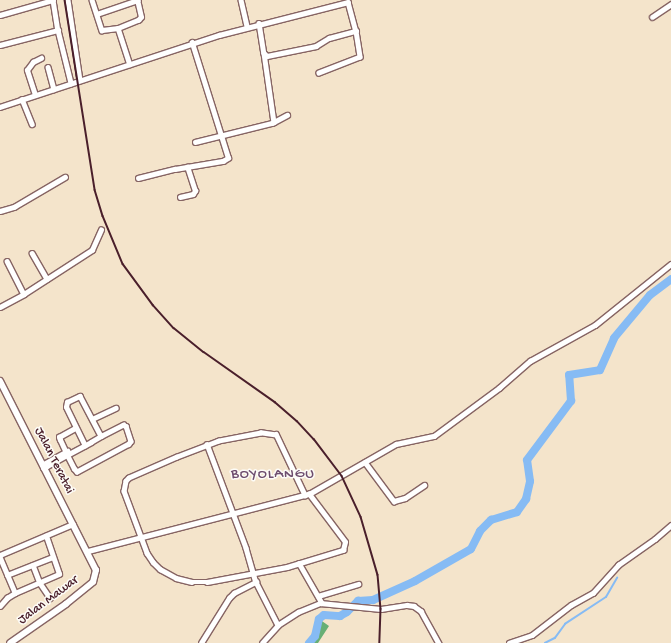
<!DOCTYPE html>
<style>
body{margin:0}
#map{position:relative;width:671px;height:643px;overflow:hidden;background:#f4e4cb;font-family:"Gochi Hand",sans-serif}
div>[style]{position:absolute}
[style*='--x']{left:calc(var(--x)*1px);top:calc(var(--y)*1px);width:calc(var(--w)*1px);rotate:calc(var(--a)*1deg)}
.forest>*{inset:0;background:#67af75}
.stream>*{height:1.5px;margin:-0.75px;padding:0 0.75px;transform-origin:0.75px;border-radius:0.75px;background:#86bbf4}
.river>*{height:8px;margin:-4px;padding:0 4px;transform-origin:4px;border-radius:4px;background:#86bbf4}
.roads{filter:drop-shadow(1px 0 #866463) drop-shadow(-1px 0 #866463) drop-shadow(0 1px #866463) drop-shadow(0 -1px #866463)}
.street>*{height:4.5px;margin:-2.25px;padding:0 2.25px;transform-origin:2.25px;border-radius:2.25px;background:#fff}
.secondary>*{height:6px;margin:-3px;padding:0 3px;transform-origin:3px;border-radius:3px;background:#fff}
.rail>*{height:1.5px;margin:-0.75px;padding:0 0.75px;transform-origin:0.75px;border-radius:0.75px;background:#4a1f2b}
span{translate:-50% -50%;white-space:nowrap;text-align:center;line-height:1.15;-webkit-text-stroke:3px #fdfcf7;paint-order:stroke}
.street-label{font-size:13px;color:#4a1f2b}
.quarter-label{font-size:15px;color:#6e4d6e;letter-spacing:1px}
</style>
<div id="map">
<div class="forest">
<i style="clip-path:polygon(319px 619px,329px 626px,318px 643px,309px 643px,315px 636px)"></i>
</div>
<div class="stream">
<i style="--x:545;--y:643;--w:11;--a:-27"></i>
<i style="--x:555;--y:638;--w:17;--a:-54"></i>
<i style="--x:565;--y:624;--w:49;--a:-33.4"></i>
<i style="--x:606;--y:597;--w:22;--a:-60"></i>
</div>
<div class="river">
<i style="--x:309;--y:643;--w:9;--a:-49"></i>
<i style="--x:315;--y:636;--w:17;--a:-77"></i>
<i style="--x:319;--y:619;--w:6;--a:-39"></i>
<i style="--x:324;--y:615;--w:16;--a:4"></i>
<i style="--x:340;--y:616;--w:8;--a:-30"></i>
<i style="--x:347;--y:612;--w:16;--a:-45"></i>
<i style="--x:358;--y:601;--w:15;--a:-4"></i>
<i style="--x:373;--y:600;--w:46;--a:-24.3"></i>
<i style="--x:415;--y:581;--w:64;--a:-29.7"></i>
<i style="--x:471;--y:549;--w:20;--a:-63"></i>
<i style="--x:480;--y:531;--w:16;--a:-45"></i>
<i style="--x:491;--y:520;--w:27;--a:-17"></i>
<i style="--x:517;--y:512;--w:16;--a:-55"></i>
<i style="--x:526;--y:499;--w:18;--a:-77"></i>
<i style="--x:530;--y:481;--w:21;--a:-98"></i>
<i style="--x:527;--y:460;--w:74;--a:-53.3"></i>
<i style="--x:571;--y:401;--w:26;--a:-94"></i>
<i style="--x:569;--y:375;--w:31;--a:-9"></i>
<i style="--x:600;--y:370;--w:35;--a:-66"></i>
<i style="--x:614;--y:338;--w:56;--a:-50.1"></i>
<i style="--x:650;--y:295;--w:26;--a:-37"></i>
</div>
<div class="roads">
<div class="street">
<i style="--x:53;--y:0;--w:30;--a:81"></i>
<i style="--x:58;--y:30;--w:55;--a:76.2"></i>
<i style="--x:68;--y:0;--w:81;--a:81.5"></i>
<i style="--x:92;--y:0;--w:32;--a:72"></i>
<i style="--x:102;--y:30;--w:16;--a:-7"></i>
<i style="--x:118;--y:28;--w:38;--a:72"></i>
<i style="--x:241;--y:0;--w:28;--a:77"></i>
<i style="--x:97;--y:14;--w:43;--a:-18.9"></i>
<i style="--x:0;--y:15;--w:55;--a:-15.8"></i>
<i style="--x:652;--y:17;--w:23;--a:-34"></i>
<i style="--x:259;--y:23;--w:30;--a:81"></i>
<i style="--x:264;--y:53;--w:4;--a:45"></i>
<i style="--x:267;--y:56;--w:50;--a:-11.5"></i>
<i style="--x:316;--y:46;--w:15;--a:-32"></i>
<i style="--x:329;--y:38;--w:28;--a:-15"></i>
<i style="--x:118;--y:28;--w:22;--a:-22"></i>
<i style="--x:138;--y:20;--w:4;--a:-45"></i>
<i style="--x:141;--y:17;--w:17;--a:-103"></i>
<i style="--x:0;--y:45;--w:60;--a:-14.5"></i>
<i style="--x:264;--y:53;--w:70;--a:81.8"></i>
<i style="--x:48;--y:67;--w:23;--a:75"></i>
<i style="--x:35;--y:95;--w:26;--a:-108"></i>
<i style="--x:27;--y:70;--w:10;--a:-53"></i>
<i style="--x:33;--y:62;--w:9;--a:-27"></i>
<i style="--x:22;--y:99;--w:27;--a:68"></i>
<i style="--x:0;--y:107;--w:231;--a:-18.2"></i>
<i style="--x:219;--y:35;--w:133;--a:-14.3"></i>
<i style="--x:348;--y:2;--w:30;--a:75"></i>
<i style="--x:356;--y:31;--w:26;--a:81"></i>
<i style="--x:360;--y:57;--w:44;--a:158.7"></i>
<i style="--x:195;--y:142;--w:79;--a:-13.9"></i>
<i style="--x:272;--y:123;--w:17;--a:-28"></i>
<i style="--x:138;--y:178;--w:38;--a:-14"></i>
<i style="--x:175;--y:169;--w:49;--a:-9.5"></i>
<i style="--x:223;--y:161;--w:6;--a:-31"></i>
<i style="--x:228;--y:158;--w:121;--a:-107.4"></i>
<i style="--x:180;--y:197;--w:13;--a:-13"></i>
<i style="--x:193;--y:194;--w:4;--a:-56"></i>
<i style="--x:195;--y:191;--w:25;--a:-108"></i>
<i style="--x:0;--y:211;--w:15;--a:-16"></i>
<i style="--x:14;--y:207;--w:59;--a:-30.5"></i>
<i style="--x:32;--y:253;--w:30;--a:60"></i>
<i style="--x:7;--y:261;--w:37;--a:63"></i>
<i style="--x:0;--y:307;--w:27;--a:-28"></i>
<i style="--x:24;--y:294;--w:81;--a:-32.9"></i>
<i style="--x:92;--y:250;--w:22;--a:-66"></i>
<i style="--x:92;--y:419;--w:26;--a:-25"></i>
<i style="--x:207;--y:444;--w:111;--a:69.4"></i>
<i style="--x:246;--y:548;--w:35;--a:74"></i>
<i style="--x:256;--y:582;--w:48;--a:62.9"></i>
<i style="--x:278;--y:625;--w:24;--a:-33"></i>
<i style="--x:298;--y:612;--w:24;--a:-22"></i>
<i style="--x:320;--y:603;--w:61;--a:5.6"></i>
<i style="--x:381;--y:609;--w:26;--a:-9"></i>
<i style="--x:407;--y:605;--w:7;--a:8"></i>
<i style="--x:414;--y:606;--w:9;--a:36"></i>
<i style="--x:421;--y:611;--w:37;--a:61"></i>
<i style="--x:85;--y:446;--w:43;--a:-116"></i>
<i style="--x:66;--y:407;--w:5;--a:-79"></i>
<i style="--x:67;--y:402;--w:14;--a:-25"></i>
<i style="--x:80;--y:396;--w:45;--a:62.3"></i>
<i style="--x:365;--y:462;--w:49;--a:53.4"></i>
<i style="--x:394;--y:501;--w:11;--a:-15"></i>
<i style="--x:405;--y:498;--w:23;--a:-34"></i>
<i style="--x:42;--y:465;--w:29;--a:-29"></i>
<i style="--x:43;--y:468;--w:4;--a:-27"></i>
<i style="--x:47;--y:466;--w:23;--a:-29"></i>
<i style="--x:67;--y:455;--w:27;--a:-28"></i>
<i style="--x:91;--y:442;--w:12;--a:-31"></i>
<i style="--x:101;--y:436;--w:25;--a:-27"></i>
<i style="--x:123;--y:425;--w:3;--a:18"></i>
<i style="--x:126;--y:426;--w:16;--a:72"></i>
<i style="--x:131;--y:441;--w:4;--a:124"></i>
<i style="--x:129;--y:444;--w:59;--a:151.7"></i>
<i style="--x:77;--y:472;--w:4;--a:-135"></i>
<i style="--x:74;--y:469;--w:16;--a:-117"></i>
<i style="--x:67;--y:455;--w:17;--a:-115"></i>
<i style="--x:60;--y:440;--w:3;--a:-108"></i>
<i style="--x:59;--y:437;--w:18;--a:-29"></i>
<i style="--x:305;--y:496;--w:68;--a:-115.4"></i>
<i style="--x:276;--y:435;--w:15;--a:-172"></i>
<i style="--x:261;--y:433;--w:43;--a:169.2"></i>
<i style="--x:219;--y:441;--w:45;--a:159.1"></i>
<i style="--x:177;--y:457;--w:52;--a:156.4"></i>
<i style="--x:129;--y:478;--w:4;--a:135"></i>
<i style="--x:126;--y:481;--w:10;--a:101"></i>
<i style="--x:124;--y:491;--w:66;--a:69.6"></i>
<i style="--x:147;--y:553;--w:11;--a:56"></i>
<i style="--x:153;--y:562;--w:10;--a:45"></i>
<i style="--x:160;--y:569;--w:18;--a:29"></i>
<i style="--x:176;--y:578;--w:16;--a:14"></i>
<i style="--x:192;--y:582;--w:15;--a:0"></i>
<i style="--x:207;--y:582;--w:81;--a:-10.6"></i>
<i style="--x:287;--y:567;--w:59;--a:-16.9"></i>
<i style="--x:343;--y:550;--w:8;--a:-76"></i>
<i style="--x:345;--y:542;--w:60;--a:-126.9"></i>
<i style="--x:88;--y:551;--w:228;--a:-14.5"></i>
<i style="--x:309;--y:494;--w:100;--a:-29.9"></i>
<i style="--x:396;--y:444;--w:39;--a:-12"></i>
<i style="--x:434;--y:436;--w:81;--a:-36.4"></i>
<i style="--x:499;--y:388;--w:41;--a:-41.1"></i>
<i style="--x:530;--y:361;--w:74;--a:-29"></i>
<i style="--x:595;--y:325;--w:97;--a:-38.8"></i>
<i style="--x:0;--y:555;--w:79;--a:-23"></i>
<i style="--x:0;--y:557;--w:39;--a:67"></i>
<i style="--x:299;--y:563;--w:46;--a:60.1"></i>
<i style="--x:33;--y:565;--w:19;--a:69"></i>
<i style="--x:40;--y:583;--w:18;--a:56"></i>
<i style="--x:7;--y:575;--w:49;--a:-21.4"></i>
<i style="--x:318;--y:596;--w:42;--a:-16.7"></i>
<i style="--x:0;--y:606;--w:11;--a:-49"></i>
<i style="--x:7;--y:598;--w:9;--a:-32"></i>
<i style="--x:15;--y:593;--w:48;--a:-23.4"></i>
<i style="--x:59;--y:574;--w:40;--a:-108.9"></i>
<i style="--x:201;--y:643;--w:53;--a:-58.1"></i>
<i style="--x:229;--y:598;--w:7;--a:-45"></i>
<i style="--x:234;--y:593;--w:25;--a:-27"></i>
<i style="--x:262;--y:643;--w:24;--a:-48"></i>
<i style="--x:509;--y:643;--w:24;--a:-19"></i>
<i style="--x:532;--y:635;--w:49;--a:-37.6"></i>
<i style="--x:571;--y:605;--w:25;--a:-29"></i>
<i style="--x:593;--y:593;--w:38;--a:-48"></i>
<i style="--x:618;--y:565;--w:45;--a:-35.1"></i>
<i style="--x:655;--y:539;--w:21;--a:-41"></i>
</div>
<div class="secondary">
<i style="--x:0;--y:381;--w:212;--a:63.1"></i>
<i style="--x:96;--y:570;--w:12;--a:104"></i>
<i style="--x:93;--y:582;--w:35;--a:141"></i>
<i style="--x:66;--y:604;--w:68;--a:145.1"></i>
</div>
</div>
<div class="rail">
<i style="--x:65;--y:0;--w:192;--a:81"></i>
<i style="--x:95;--y:190;--w:27;--a:73"></i>
<i style="--x:103;--y:216;--w:52;--a:67.4"></i>
<i style="--x:123;--y:264;--w:51;--a:53.8"></i>
<i style="--x:153;--y:305;--w:31;--a:48"></i>
<i style="--x:174;--y:328;--w:38;--a:39"></i>
<i style="--x:204;--y:352;--w:87;--a:35.2"></i>
<i style="--x:275;--y:402;--w:29;--a:41"></i>
<i style="--x:297;--y:421;--w:25;--a:47"></i>
<i style="--x:314;--y:439;--w:46;--a:52.9"></i>
<i style="--x:342;--y:476;--w:45;--a:65.1"></i>
<i style="--x:361;--y:517;--w:60;--a:73.7"></i>
<i style="--x:378;--y:575;--w:34;--a:85"></i>
<i style="--x:381;--y:609;--w:34;--a:92"></i>
</div>
<div class="street-label">
<span style="left:53px;top:461px;rotate:63deg">Jalan Teratai</span>
<span style="left:49px;top:601px;rotate:-37deg">Jalan Mawar</span>
</div>
<div class="quarter-label">
<span style="left:273px;top:475px">BOYOLANGU</span>
</div>
</div>
